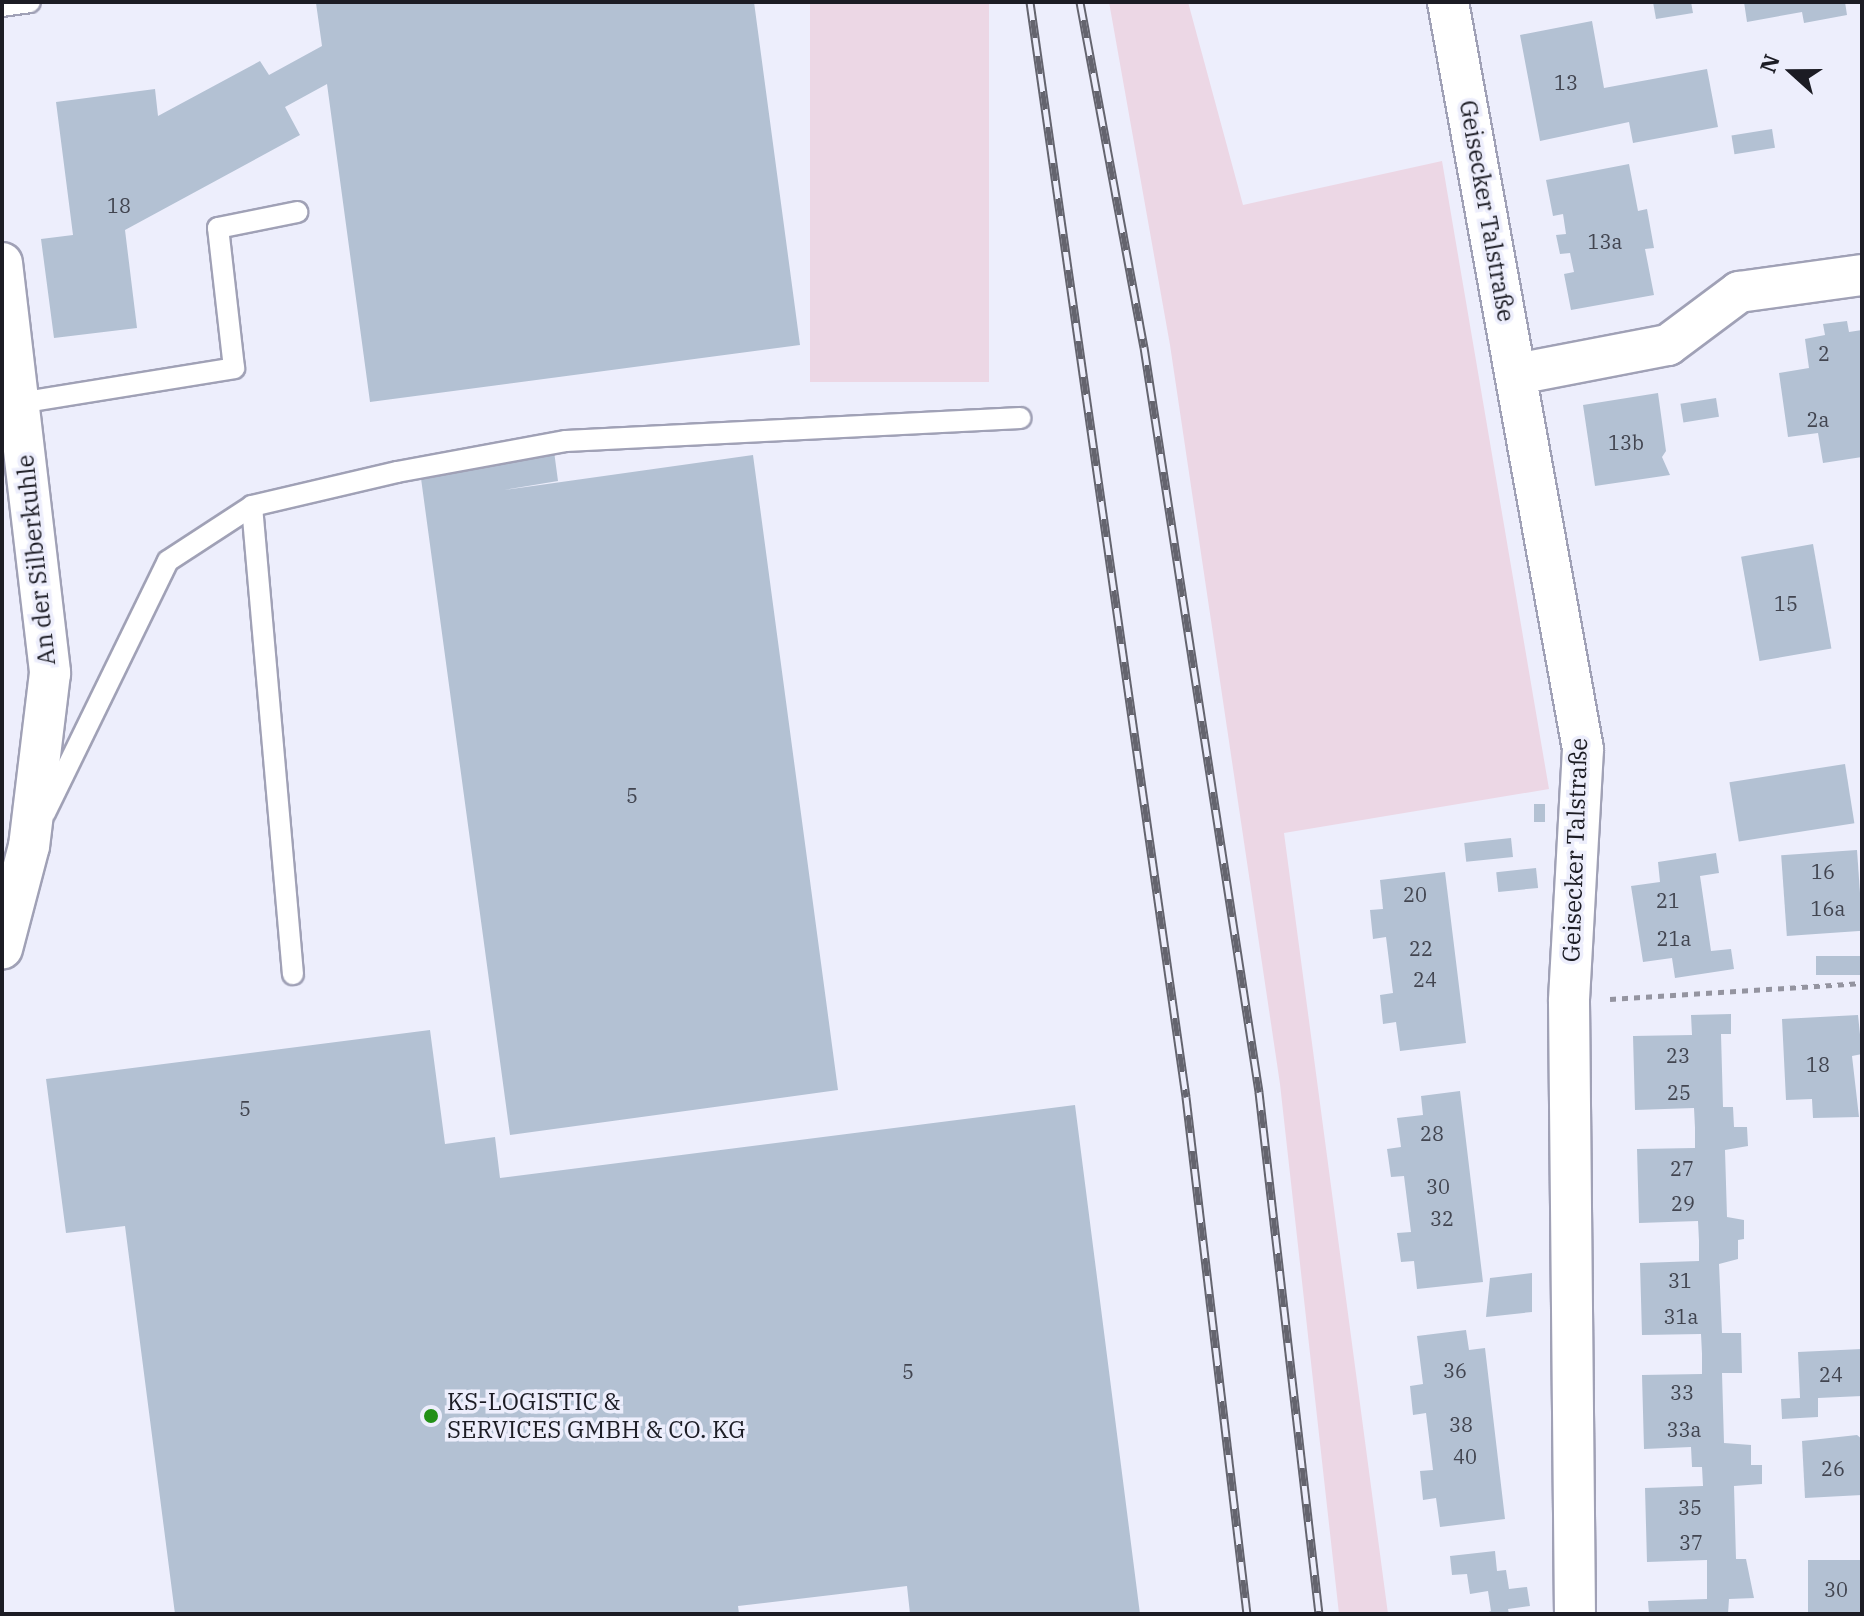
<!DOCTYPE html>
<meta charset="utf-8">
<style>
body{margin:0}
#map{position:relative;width:1864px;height:1616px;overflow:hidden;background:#edeefc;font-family:"IBM Plex Serif",serif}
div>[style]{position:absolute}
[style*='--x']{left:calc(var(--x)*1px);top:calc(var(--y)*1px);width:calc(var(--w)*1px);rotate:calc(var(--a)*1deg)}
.green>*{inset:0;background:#ecd7e5;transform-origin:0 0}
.building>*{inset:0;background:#b3c1d3;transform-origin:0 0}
.path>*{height:5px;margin-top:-2.5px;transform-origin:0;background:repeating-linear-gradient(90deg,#9494a0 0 6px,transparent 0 12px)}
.roads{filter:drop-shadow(2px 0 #a0a1b6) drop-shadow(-2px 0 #a0a1b6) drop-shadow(0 2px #a0a1b6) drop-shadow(0 -2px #a0a1b6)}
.lane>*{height:20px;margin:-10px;padding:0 10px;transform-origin:10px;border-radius:10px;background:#fff}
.street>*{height:40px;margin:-20px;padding:0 20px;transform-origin:20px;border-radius:20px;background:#fff}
.rail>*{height:9px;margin-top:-4.5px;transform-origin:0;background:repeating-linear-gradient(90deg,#edeefc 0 18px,#64646e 0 36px);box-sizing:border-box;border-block:2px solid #64646e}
.dots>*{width:22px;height:22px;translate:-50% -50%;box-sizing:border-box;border:4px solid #edeefc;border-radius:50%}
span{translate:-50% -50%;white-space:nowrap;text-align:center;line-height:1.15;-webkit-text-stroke:7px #edeefc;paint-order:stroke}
.number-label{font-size:20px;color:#424550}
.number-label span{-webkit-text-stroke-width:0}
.street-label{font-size:24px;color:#1c1c24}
.poi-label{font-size:24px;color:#1c1c24}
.left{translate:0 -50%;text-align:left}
.frame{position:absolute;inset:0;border:4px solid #1c1c24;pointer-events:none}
.north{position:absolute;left:1752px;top:32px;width:80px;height:80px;-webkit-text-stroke:6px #edeefc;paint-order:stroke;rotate:291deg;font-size:22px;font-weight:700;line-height:32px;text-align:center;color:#1c1c24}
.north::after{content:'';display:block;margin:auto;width:28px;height:36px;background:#1c1c24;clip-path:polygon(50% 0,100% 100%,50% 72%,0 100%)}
</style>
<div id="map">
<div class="green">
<i style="left:810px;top:2px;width:179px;height:380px"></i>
<i style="clip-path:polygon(1109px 2px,1188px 2px,1243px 205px,1442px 161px,1549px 789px,1284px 833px,1388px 1614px,1339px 1614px,1280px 1084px,1170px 345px)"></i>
</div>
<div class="building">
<i style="clip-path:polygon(754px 2px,800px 345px,370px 402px,327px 84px,285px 107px,300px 135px,125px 230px,137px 328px,54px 338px,41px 239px,73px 235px,56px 102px,155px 89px,158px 116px,260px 61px,269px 75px,322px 46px,316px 3px)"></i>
<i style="clip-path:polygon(1653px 2px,1691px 2px,1693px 13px,1656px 19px)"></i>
<i style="clip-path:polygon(1744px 2px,1845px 2px,1847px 15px,1804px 23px,1802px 12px,1747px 22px)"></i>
<i style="clip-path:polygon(1592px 21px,1604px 88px,1707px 69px,1718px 127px,1633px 143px,1629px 122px,1540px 141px,1520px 35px)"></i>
<i style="left:1772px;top:129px;width:19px;height:41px;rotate:81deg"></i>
<i style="clip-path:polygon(1629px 164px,1638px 211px,1647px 209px,1654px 248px,1645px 249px,1654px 295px,1571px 310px,1564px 274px,1574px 272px,1570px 253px,1560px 254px,1556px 235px,1566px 234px,1563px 214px,1553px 216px,1546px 180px)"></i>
<i style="clip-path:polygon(1847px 321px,1849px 332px,1862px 330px,1862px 457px,1823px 463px,1818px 433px,1788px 437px,1779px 373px,1809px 368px,1805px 339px,1825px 335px,1823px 324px)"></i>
<i style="clip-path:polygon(1658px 393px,1666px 451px,1662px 457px,1670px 475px,1595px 486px,1583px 405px)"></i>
<i style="left:1716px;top:398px;width:19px;height:36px;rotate:81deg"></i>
<i style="clip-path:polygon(554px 451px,558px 481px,504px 490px,753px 455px,838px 1090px,510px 1135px,420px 471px)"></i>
<i style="left:1813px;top:544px;width:106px;height:73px;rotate:80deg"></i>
<i style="left:1845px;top:764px;width:60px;height:117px;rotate:81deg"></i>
<i style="left:1534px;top:804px;width:11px;height:18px"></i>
<i style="left:1511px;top:838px;width:19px;height:47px;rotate:84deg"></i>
<i style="left:1857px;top:850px;width:81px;height:76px;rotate:86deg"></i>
<i style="clip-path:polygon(1716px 853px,1719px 873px,1700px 876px,1711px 951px,1731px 949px,1734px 969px,1675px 978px,1672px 958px,1643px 962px,1631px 886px,1660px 882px,1658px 862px)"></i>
<i style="left:1536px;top:868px;width:20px;height:40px;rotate:84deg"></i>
<i style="clip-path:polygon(1445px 872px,1466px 1043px,1400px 1051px,1396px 1022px,1383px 1024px,1380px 995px,1393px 993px,1386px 937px,1373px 939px,1370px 910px,1383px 909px,1380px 880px)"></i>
<i style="left:1862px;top:956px;width:19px;height:46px;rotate:90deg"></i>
<i style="clip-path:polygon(1731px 1014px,1731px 1034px,1721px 1034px,1723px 1107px,1733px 1107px,1734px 1127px,1747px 1127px,1748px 1146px,1725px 1150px,1727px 1217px,1744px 1220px,1744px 1239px,1738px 1240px,1738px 1259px,1719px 1264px,1722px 1333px,1741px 1333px,1742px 1373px,1722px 1373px,1724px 1443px,1751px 1445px,1751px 1465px,1762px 1465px,1762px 1484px,1734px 1486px,1736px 1559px,1746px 1559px,1754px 1598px,1729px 1599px,1728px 1614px,1649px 1614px,1648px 1601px,1707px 1599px,1707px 1560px,1647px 1562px,1645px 1488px,1703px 1486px,1702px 1467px,1692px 1467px,1691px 1447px,1644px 1449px,1642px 1375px,1702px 1374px,1702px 1354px,1701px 1334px,1642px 1335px,1640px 1263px,1699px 1261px,1699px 1241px,1698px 1221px,1639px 1223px,1637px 1149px,1695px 1148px,1695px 1128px,1694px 1108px,1635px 1110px,1633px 1036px,1692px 1035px,1691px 1015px)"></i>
<i style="clip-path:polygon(1858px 1015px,1862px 1054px,1852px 1056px,1859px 1117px,1813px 1118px,1812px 1099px,1786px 1100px,1782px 1019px)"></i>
<i style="clip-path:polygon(430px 1030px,445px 1144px,495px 1137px,500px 1178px,1075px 1105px,1140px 1614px,910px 1614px,907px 1586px,738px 1606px,739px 1614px,175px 1614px,125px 1226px,66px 1233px,46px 1079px)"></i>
<i style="clip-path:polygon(1460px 1091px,1483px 1282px,1417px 1289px,1414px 1261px,1401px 1262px,1397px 1233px,1411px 1232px,1404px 1176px,1391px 1177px,1387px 1149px,1401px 1147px,1397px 1118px,1423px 1115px,1421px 1096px)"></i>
<i style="clip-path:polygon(1532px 1273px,1532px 1312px,1486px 1317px,1490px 1278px)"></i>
<i style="clip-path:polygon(1466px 1330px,1469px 1350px,1485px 1348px,1505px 1519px,1440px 1527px,1436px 1498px,1423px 1500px,1420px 1471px,1433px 1470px,1426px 1413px,1413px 1415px,1410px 1386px,1423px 1384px,1417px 1336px)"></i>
<i style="clip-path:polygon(1862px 1349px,1862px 1396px,1818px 1398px,1818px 1417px,1782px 1419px,1781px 1399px,1800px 1398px,1798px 1352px)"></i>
<i style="clip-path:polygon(1857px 1435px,1862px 1439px,1862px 1495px,1805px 1498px,1802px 1441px)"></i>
<i style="clip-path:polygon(1495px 1551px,1497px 1571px,1506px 1570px,1509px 1589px,1527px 1587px,1530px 1606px,1508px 1609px,1509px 1614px,1484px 1614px,1491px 1611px,1488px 1591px,1470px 1594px,1467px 1574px,1452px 1575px,1450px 1556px)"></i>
<i style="left:1862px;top:1560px;width:54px;height:54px;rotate:90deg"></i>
</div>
<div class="path">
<i style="--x:1610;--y:999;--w:253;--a:-3.6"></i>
</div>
<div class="roads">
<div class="lane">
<i style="--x:2;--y:6;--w:28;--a:-8"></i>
<i style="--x:19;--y:403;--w:218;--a:-9.2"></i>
<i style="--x:234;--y:368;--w:141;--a:-96.5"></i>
<i style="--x:218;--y:228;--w:81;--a:-11.4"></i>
<i style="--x:252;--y:506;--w:470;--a:85"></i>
<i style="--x:45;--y:813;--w:280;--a:-64"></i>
<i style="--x:168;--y:561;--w:100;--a:-33.2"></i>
<i style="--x:252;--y:506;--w:149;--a:-13.2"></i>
<i style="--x:397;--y:472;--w:172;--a:-10.4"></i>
<i style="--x:566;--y:441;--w:455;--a:-2.9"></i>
</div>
<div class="street">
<i style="--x:1448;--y:2;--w:759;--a:79.76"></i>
<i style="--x:1583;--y:749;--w:253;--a:93.2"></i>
<i style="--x:1569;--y:1002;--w:612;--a:89.44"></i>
<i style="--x:2;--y:263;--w:413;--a:83.3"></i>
<i style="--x:50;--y:673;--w:174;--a:96.9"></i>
<i style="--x:29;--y:846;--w:106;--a:104.7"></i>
<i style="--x:1517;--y:374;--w:154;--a:-10.9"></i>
<i style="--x:1668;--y:345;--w:89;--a:-36.7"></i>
<i style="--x:1739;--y:292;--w:124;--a:-7.9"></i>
</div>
</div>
<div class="rail">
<i style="--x:1030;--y:2;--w:1106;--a:81.89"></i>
<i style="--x:1186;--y:1097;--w:521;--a:83.27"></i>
<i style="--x:1080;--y:2;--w:351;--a:79.5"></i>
<i style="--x:1144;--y:347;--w:754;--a:81.22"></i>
<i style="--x:1259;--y:1092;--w:525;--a:83.44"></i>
</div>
<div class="dots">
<i style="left:431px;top:1416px;background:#229017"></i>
</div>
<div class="number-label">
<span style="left:1566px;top:82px">13</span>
<span style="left:119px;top:205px">18</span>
<span style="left:1605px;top:241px">13a</span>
<span style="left:1824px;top:353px">2</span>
<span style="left:1818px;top:419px">2a</span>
<span style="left:1626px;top:442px">13b</span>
<span style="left:1786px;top:603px">15</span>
<span style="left:632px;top:795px">5</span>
<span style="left:1823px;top:871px">16</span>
<span style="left:1415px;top:894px">20</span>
<span style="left:1668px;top:900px">21</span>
<span style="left:1828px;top:908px">16a</span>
<span style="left:1674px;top:938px">21a</span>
<span style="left:1421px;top:948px">22</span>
<span style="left:1425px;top:979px">24</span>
<span style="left:1678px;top:1055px">23</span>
<span style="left:1818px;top:1064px">18</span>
<span style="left:1679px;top:1092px">25</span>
<span style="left:245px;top:1108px">5</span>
<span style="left:1432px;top:1133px">28</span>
<span style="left:1682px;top:1168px">27</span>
<span style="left:1438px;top:1186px">30</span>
<span style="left:1683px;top:1203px">29</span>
<span style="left:1442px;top:1218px">32</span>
<span style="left:1680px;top:1280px">31</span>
<span style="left:1681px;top:1316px">31a</span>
<span style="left:1455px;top:1370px">36</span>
<span style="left:908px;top:1371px">5</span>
<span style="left:1831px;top:1374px">24</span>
<span style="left:1682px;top:1392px">33</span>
<span style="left:1461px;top:1424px">38</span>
<span style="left:1684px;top:1429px">33a</span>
<span style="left:1465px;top:1456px">40</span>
<span style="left:1833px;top:1468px">26</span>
<span style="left:1690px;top:1507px">35</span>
<span style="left:1691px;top:1542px">37</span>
<span style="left:1836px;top:1589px">30</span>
</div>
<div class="street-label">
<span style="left:1487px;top:211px;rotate:80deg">Geisecker Talstraße</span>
<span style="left:36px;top:560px;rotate:-96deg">An der Silberkuhle</span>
<span style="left:1575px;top:850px;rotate:-88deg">Geisecker Talstraße</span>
</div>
<div class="poi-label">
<span class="left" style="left:447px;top:1416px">KS-LOGISTIC &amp;<br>SERVICES GMBH &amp; CO. KG</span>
</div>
<div class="frame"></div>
<div class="north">N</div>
</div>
